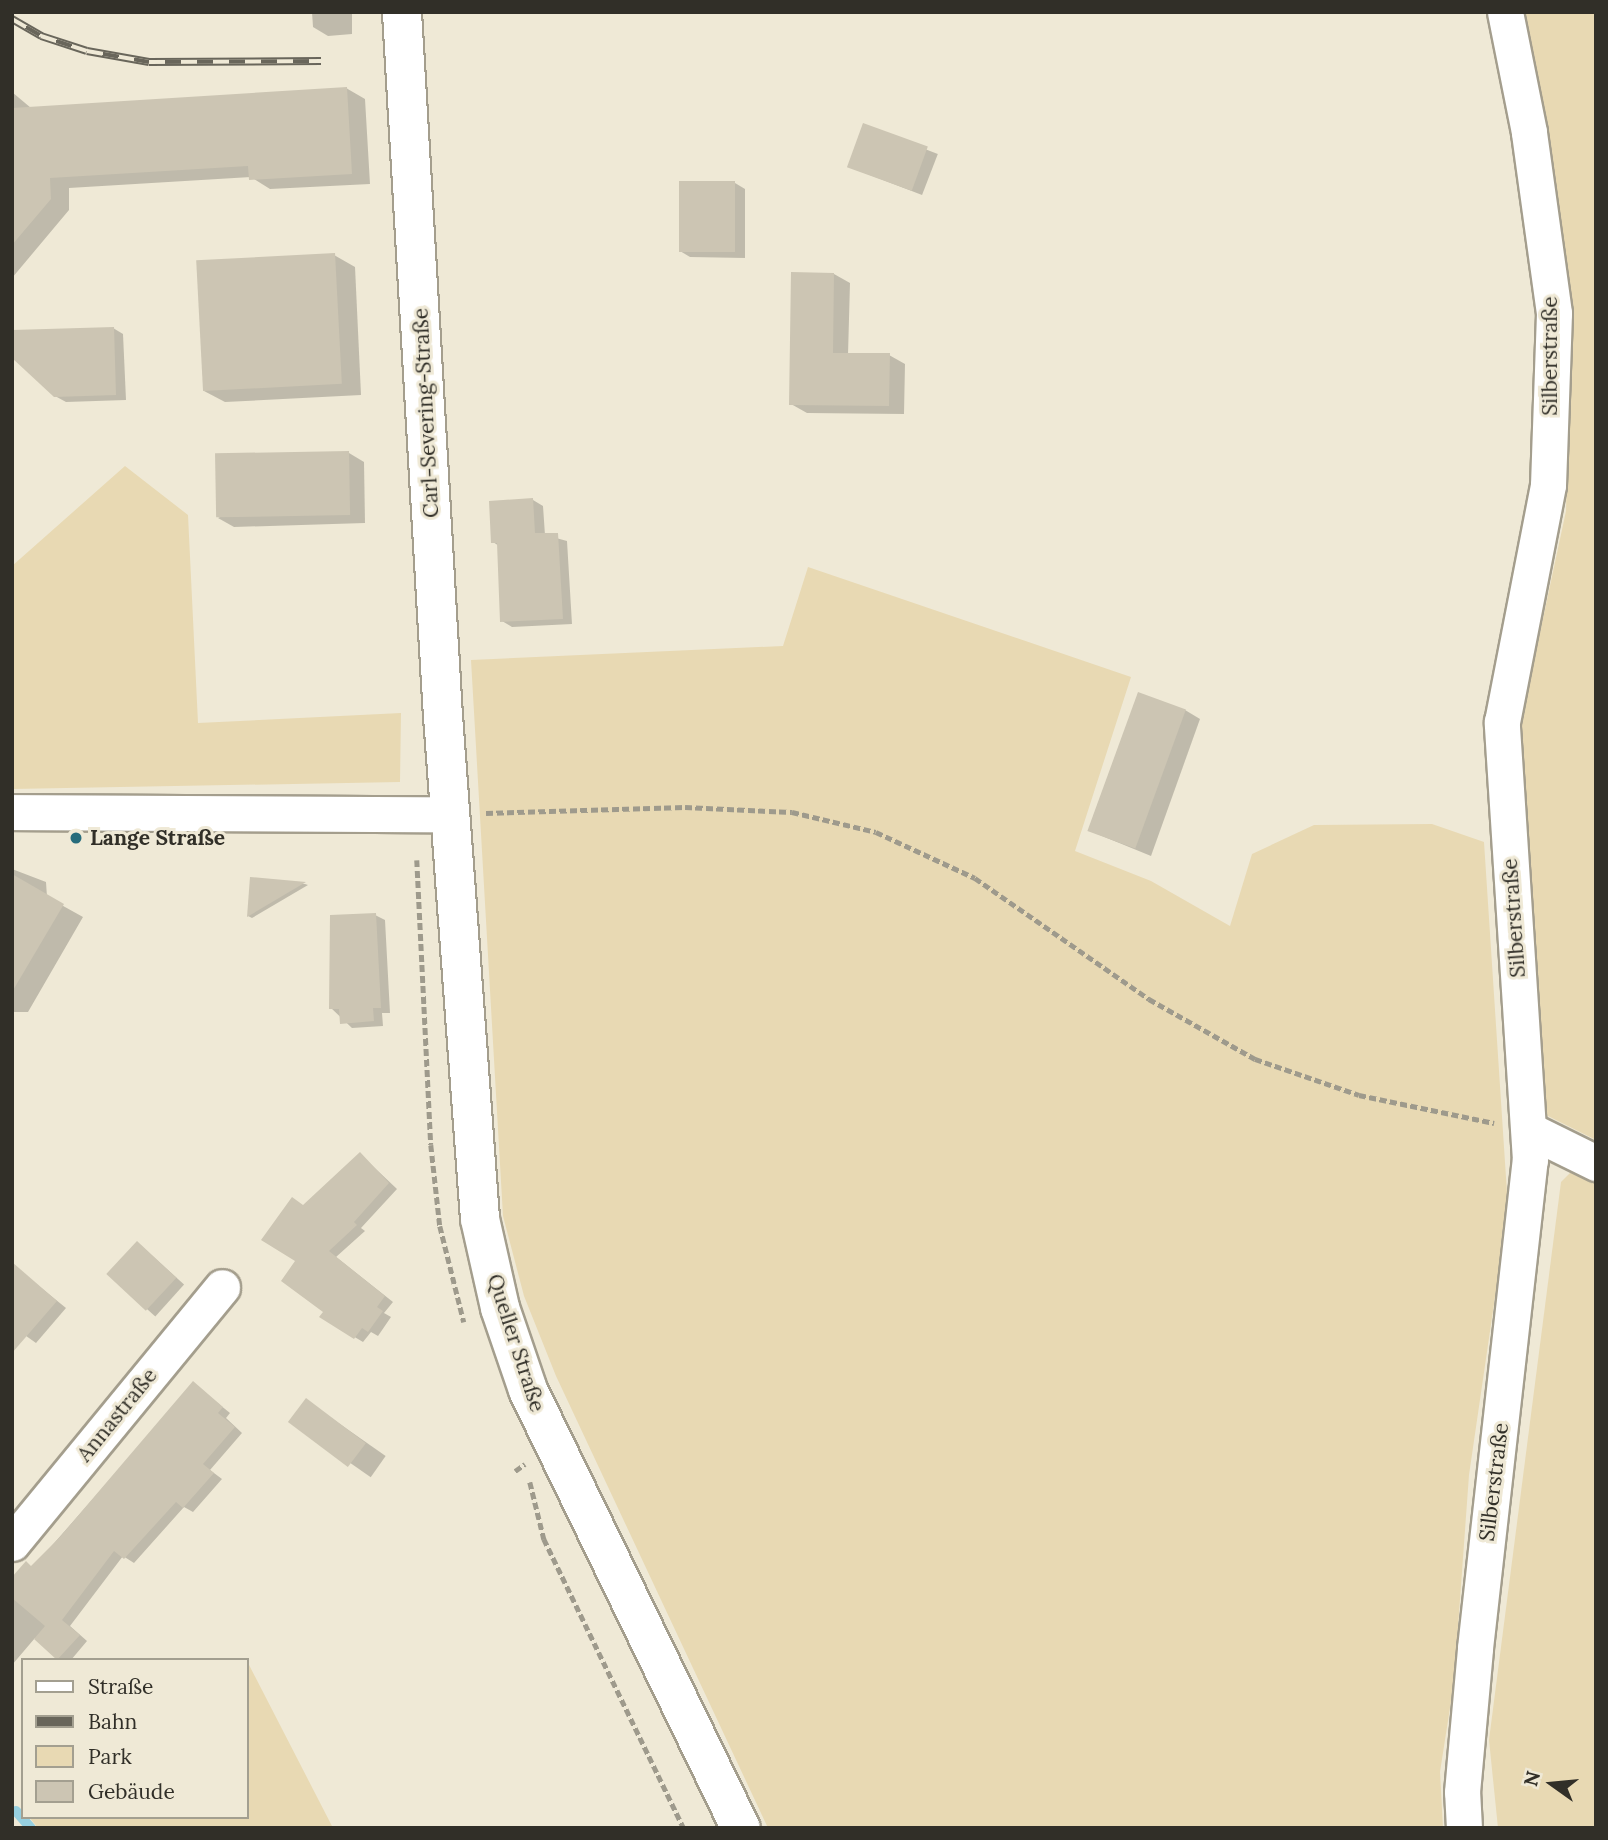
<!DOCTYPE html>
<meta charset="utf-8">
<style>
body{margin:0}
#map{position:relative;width:1608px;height:1840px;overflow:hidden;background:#efe9d6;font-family:Lora,serif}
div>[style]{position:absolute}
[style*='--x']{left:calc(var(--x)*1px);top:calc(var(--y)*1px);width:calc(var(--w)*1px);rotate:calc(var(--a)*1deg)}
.green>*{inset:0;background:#e8d9b3}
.shadow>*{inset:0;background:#0003;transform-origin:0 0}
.stream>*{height:10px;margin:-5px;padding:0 5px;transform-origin:5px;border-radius:5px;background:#97d0e0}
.building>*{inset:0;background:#ccc5b3;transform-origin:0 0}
.path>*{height:4.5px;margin-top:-2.25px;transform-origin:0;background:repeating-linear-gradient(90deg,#9e9a8c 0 7px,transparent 0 10.5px)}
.roads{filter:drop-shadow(2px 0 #a49e8d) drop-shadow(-2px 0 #a49e8d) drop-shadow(0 2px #a49e8d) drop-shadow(0 -2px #a49e8d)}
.street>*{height:35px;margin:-17.5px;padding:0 17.5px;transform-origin:17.5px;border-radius:17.5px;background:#fff}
.secondary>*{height:38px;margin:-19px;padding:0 19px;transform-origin:19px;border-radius:19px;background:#fff}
.rail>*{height:8px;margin-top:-4px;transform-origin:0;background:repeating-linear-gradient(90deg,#efe9d6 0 16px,#69665b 0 32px);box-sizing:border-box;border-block:2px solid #69665b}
.dots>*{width:19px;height:19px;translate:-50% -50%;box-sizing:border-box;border:4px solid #efe9d6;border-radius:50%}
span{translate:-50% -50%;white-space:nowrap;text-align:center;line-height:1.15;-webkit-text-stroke:6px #efe9d6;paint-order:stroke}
.street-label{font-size:21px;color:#312f28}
.poi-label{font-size:21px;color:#312f28;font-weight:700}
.left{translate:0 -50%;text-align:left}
.frame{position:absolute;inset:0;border:14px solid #312f28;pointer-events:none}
.legend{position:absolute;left:21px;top:1658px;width:228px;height:161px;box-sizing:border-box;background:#efe9d6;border:2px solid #a39f90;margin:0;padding:9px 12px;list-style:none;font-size:21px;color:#312f28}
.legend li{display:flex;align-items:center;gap:14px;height:35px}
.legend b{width:35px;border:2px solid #a39f90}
.north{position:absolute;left:1517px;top:1749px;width:70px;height:70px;-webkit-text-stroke:5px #efe9d6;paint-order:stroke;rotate:285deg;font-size:19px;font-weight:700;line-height:28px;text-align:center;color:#312f28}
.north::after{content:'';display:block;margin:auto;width:24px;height:32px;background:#312f28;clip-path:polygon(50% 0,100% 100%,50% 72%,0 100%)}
</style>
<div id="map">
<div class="green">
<i style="clip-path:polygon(1525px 12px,1596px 12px,1596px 1140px,1546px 1115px,1521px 846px,1520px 726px,1566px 511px,1571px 312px)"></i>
<i style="clip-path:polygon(125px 466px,188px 515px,198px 723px,401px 713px,400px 782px,12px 789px,12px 566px)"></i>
<i style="clip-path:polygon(808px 567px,1131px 677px,1075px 851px,1151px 881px,1230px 926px,1252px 854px,1314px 825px,1432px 824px,1484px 842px,1508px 1208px,1469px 1475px,1454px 1682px,1440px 1772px,1443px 1828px,768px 1828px,556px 1376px,524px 1296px,503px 1216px,471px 660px,783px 646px)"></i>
<i style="clip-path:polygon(1573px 1170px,1596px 1177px,1596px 1828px,1498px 1828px,1489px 1740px,1561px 1182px)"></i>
<i style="clip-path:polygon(247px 1661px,333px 1828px,38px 1828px,29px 1817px,247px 1817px)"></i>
</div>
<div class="shadow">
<i style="clip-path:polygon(312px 12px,352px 12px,352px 34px,328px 36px,313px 27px)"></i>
<i style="clip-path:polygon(346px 88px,365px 99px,370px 184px,270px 189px,251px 177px,69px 188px,69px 210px,12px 278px,12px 92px,31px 108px)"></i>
<i style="left:865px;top:126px;width:78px;height:44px;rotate:21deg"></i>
<i style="clip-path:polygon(735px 183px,745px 189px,745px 258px,690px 257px,680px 251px)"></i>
<i style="clip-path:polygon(334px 255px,355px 267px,361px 395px,225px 402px,204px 391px)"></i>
<i style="clip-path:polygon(793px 274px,834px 274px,850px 283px,848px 355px,889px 355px,905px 364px,904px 414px,807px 413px,791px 404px)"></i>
<i style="clip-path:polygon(113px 328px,123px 334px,126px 400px,66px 402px,55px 396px)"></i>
<i style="clip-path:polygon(349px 453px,364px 462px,365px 523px,234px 527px,218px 518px)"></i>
<i style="clip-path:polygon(533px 500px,543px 506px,545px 535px,567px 541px,572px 624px,512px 627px,502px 621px,499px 546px,493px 542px)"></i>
<i style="clip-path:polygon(1185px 710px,1200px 719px,1151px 856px,1090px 831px)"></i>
<i style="clip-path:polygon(12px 869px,46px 882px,47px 897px,83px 917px,28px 1012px,12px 1012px)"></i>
<i style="clip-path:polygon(252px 879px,305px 884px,308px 885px,252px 918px,248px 916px)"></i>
<i style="clip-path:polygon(375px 915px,385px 920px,390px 1013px,382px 1013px,383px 1026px,352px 1028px,331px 1008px)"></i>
<i style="clip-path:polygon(360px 1154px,397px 1189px,361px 1228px,365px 1231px,336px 1257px,393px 1302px,384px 1313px,391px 1317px,378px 1336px,371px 1332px,363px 1342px,321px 1317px,325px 1311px,298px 1260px,304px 1206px)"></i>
<i style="left:138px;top:1243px;width:62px;height:43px;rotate:42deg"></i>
<i style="clip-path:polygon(24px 1274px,66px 1308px,36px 1343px,12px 1326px)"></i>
<i style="clip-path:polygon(194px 1384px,230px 1413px,226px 1418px,242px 1433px,210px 1470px,222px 1479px,193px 1512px,184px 1507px,134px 1563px,123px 1556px,70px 1626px,87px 1641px,71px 1660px,59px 1658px,35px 1638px,12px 1665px,12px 1591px)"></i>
<i style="left:307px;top:1401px;width:96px;height:26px;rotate:35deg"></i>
</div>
<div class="stream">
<i style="--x:16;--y:1811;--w:23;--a:49"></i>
</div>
<div class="building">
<i style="clip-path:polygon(347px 87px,352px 174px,249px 180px,248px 166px,50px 178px,51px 199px,12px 245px,12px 108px)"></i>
<i style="left:863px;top:123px;width:69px;height:47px;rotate:20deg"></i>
<i style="left:679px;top:181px;width:56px;height:71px"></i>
<i style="left:335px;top:253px;width:131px;height:139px;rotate:87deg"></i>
<i style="clip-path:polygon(791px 272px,834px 273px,833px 353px,890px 353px,889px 406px,789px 405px)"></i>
<i style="clip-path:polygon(114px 327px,116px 395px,54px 397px,12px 358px,12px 330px)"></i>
<i style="left:349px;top:451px;width:64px;height:134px;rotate:89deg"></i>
<i style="clip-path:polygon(533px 498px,535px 533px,558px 533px,563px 619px,500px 622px,497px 543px,491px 543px,489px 501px)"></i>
<i style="left:1138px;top:692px;width:51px;height:148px;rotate:20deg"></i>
<i style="clip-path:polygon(12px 874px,64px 904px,12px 992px)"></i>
<i style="clip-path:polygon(250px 877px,306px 882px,247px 917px)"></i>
<i style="clip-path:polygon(376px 913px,381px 1008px,373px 1008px,374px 1021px,340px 1024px,339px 1009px,329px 1009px,330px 915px)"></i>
<i style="clip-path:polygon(360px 1152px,389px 1183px,354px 1222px,357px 1225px,329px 1251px,385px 1296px,377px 1307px,383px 1311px,368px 1332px,362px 1328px,354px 1339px,319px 1317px,323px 1312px,281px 1281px,295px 1261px,261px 1240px,292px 1197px,303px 1205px)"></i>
<i style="left:137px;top:1241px;width:54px;height:45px;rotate:43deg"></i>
<i style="clip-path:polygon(12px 1262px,57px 1301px,12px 1353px)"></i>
<i style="clip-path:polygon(193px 1381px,223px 1407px,218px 1413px,235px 1427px,203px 1464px,214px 1473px,183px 1508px,176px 1502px,124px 1559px,114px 1551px,62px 1620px,80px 1635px,57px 1660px,34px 1639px,45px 1626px,12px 1598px,12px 1577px,26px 1561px,31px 1566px,59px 1538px)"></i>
<i style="left:306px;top:1398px;width:75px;height:30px;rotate:37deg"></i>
</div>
<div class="path">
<i style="--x:486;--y:813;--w:199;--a:-1.7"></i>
<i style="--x:685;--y:807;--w:107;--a:2.7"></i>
<i style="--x:792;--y:812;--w:86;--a:13.4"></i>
<i style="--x:876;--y:832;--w:109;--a:24.9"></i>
<i style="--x:975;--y:878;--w:212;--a:34.8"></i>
<i style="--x:1149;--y:999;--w:122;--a:29.5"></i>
<i style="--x:1255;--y:1059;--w:110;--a:19.1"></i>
<i style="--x:1359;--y:1095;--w:138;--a:11.7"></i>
<i style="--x:417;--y:860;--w:285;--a:87.2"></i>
<i style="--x:431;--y:1145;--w:81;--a:83.7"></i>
<i style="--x:440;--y:1226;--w:99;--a:76"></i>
<i style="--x:515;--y:1471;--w:12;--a:-35"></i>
<i style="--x:530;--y:1482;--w:59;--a:76.2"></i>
<i style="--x:544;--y:1539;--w:321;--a:64.2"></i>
</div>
<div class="roads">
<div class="street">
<i style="--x:12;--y:812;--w:437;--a:0.3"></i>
<i style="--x:1529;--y:1130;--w:75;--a:26.2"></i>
<i style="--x:12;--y:1543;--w:331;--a:-50.6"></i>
<i style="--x:1464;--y:1828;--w:36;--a:-93"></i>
<i style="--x:1462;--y:1792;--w:145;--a:-84.8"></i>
<i style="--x:1475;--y:1648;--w:491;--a:-83.6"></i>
<i style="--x:1530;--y:1160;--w:439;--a:-93.7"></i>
<i style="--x:1502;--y:722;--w:241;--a:-79"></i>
<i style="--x:1548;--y:485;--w:172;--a:-88"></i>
<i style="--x:1554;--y:313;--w:183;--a:-97.9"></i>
<i style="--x:1529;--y:132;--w:122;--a:-101.3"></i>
</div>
<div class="secondary">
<i style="--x:402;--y:12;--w:705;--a:86.67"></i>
<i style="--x:443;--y:716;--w:504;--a:85.79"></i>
<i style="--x:480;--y:1219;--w:91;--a:77.3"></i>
<i style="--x:500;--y:1308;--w:87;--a:71.1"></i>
<i style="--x:528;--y:1390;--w:487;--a:64.1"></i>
</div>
</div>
<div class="rail">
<i style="--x:12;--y:19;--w:34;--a:30"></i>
<i style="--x:41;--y:36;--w:48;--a:18.1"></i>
<i style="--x:87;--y:51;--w:63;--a:10.1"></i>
<i style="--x:149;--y:62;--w:172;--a:-0.3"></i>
</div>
<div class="dots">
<i style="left:76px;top:838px;background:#276c7c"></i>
</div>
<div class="street-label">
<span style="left:1550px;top:356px;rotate:-90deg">Silberstraße</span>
<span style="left:426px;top:413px;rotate:-93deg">Carl-Severing-Straße</span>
<span style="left:1514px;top:918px;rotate:-94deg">Silberstraße</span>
<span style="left:516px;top:1343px;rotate:72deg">Queller Straße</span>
<span style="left:117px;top:1415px;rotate:-51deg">Annastraße</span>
<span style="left:1494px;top:1482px;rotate:-83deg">Silberstraße</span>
</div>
<div class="poi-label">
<span class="left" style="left:90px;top:838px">Lange Straße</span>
</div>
<div class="frame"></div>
<ul class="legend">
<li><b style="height:9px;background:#fff"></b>Straße</li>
<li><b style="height:9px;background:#69665b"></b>Bahn</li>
<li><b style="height:19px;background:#e8d9b3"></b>Park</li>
<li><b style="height:19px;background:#ccc5b3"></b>Gebäude</li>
</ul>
<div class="north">N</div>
</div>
